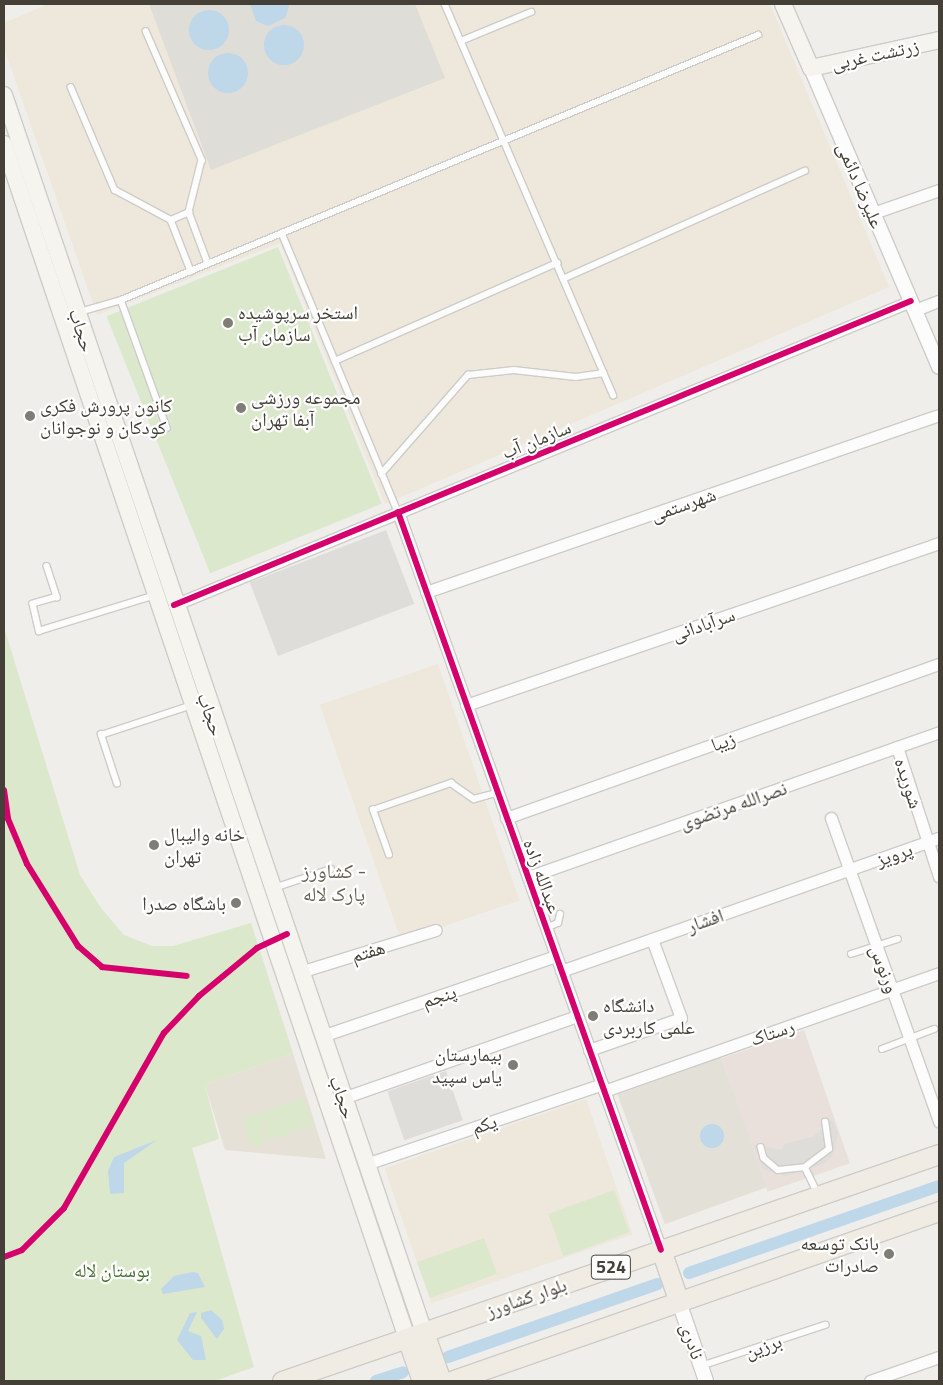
<!DOCTYPE html>
<meta charset="utf-8">
<style>
body{margin:0}
#map{position:relative;width:943px;height:1385px;overflow:hidden;background:#efeeea;font-family:"Titillium Web","Noto Naskh Arabic",sans-serif}
div>[style]{position:absolute}
[style*='--x']{left:calc(var(--x)*1px);top:calc(var(--y)*1px);width:calc(var(--w)*1px);rotate:calc(var(--a)*1deg)}
.residential>*{inset:0;background:#e3e0d8;transform-origin:0 0}
.commercial>*{inset:0;background:#eee7db;transform-origin:0 0}
.industrial>*{inset:0;background:#dfddd8}
.education>*{inset:0;background:#e5e1d6}
.medical>*{inset:0;background:#e9dfdb;transform-origin:0 0}
.green>*{inset:0;background:#dce8cc;transform-origin:0 0}
.parking>*{inset:0;background:#dfddda;transform-origin:0 0}
.water>*{inset:0;background:#bed7e9}
.round{border-radius:50%}
.canal>*{height:12px;margin:-6px;padding:0 6px;transform-origin:6px;border-radius:6px;background:#bed7e9}
.roads{filter:drop-shadow(1px 0 #cdccc8) drop-shadow(-1px 0 #cdccc8) drop-shadow(0 1px #cdccc8) drop-shadow(0 -1px #cdccc8)}
.service>*{height:5.5px;margin:-2.75px;padding:0 2.75px;transform-origin:2.75px;border-radius:2.75px;background:#fdfcfc}
.minor>*{height:11px;margin:-5.5px;padding:0 5.5px;transform-origin:5.5px;border-radius:5.5px;background:#fdfcfc}
.tertiary>*{height:14px;margin:-7px;padding:0 7px;transform-origin:7px;border-radius:7px;background:#fdfcfc}
.secondary>*{height:16px;margin:-8px;padding:0 8px;transform-origin:8px;border-radius:8px;background:#f6f4ef}
.primary>*{height:19px;margin:-9.5px;padding:0 9.5px;transform-origin:9.5px;border-radius:9.5px;background:#f0ece4}
.cycleway>*{height:6px;margin:-3px;padding:0 3px;transform-origin:3px;border-radius:3px;background:#d6006c}
.dots>*{width:14px;height:14px;translate:-50% -50%;box-sizing:border-box;border:2px solid #fff;border-radius:50%}
span{translate:-50% -50%;white-space:nowrap;text-align:center;line-height:1.15;-webkit-text-stroke:4.5px #fff;paint-order:stroke}
.shield-label span{padding:1px 4px;background:#fff;border:1px solid;border-radius:4px;-webkit-text-stroke-width:0}
.shield-label{font-size:18px;color:#444037;font-weight:700}
.street-label{font-size:19px;color:#444037}
.poi-label{font-size:19px;color:#444037}
.left{translate:0 -50%;text-align:left}
.right{translate:-100% -50%;text-align:right}
.park-label{font-size:19px;color:#467130}
.neighbourhood-label{font-size:20px;color:#665e4f}
.frame{position:absolute;inset:0;border:5px solid #444037;pointer-events:none}
</style>
<div id="map">
<div class="residential">
<i style="left:721px;top:1057px;width:138px;height:110px;rotate:70deg"></i>
</div>
<div class="commercial">
<i style="clip-path:polygon(48px 4px,770px 4px,889px 287px,385px 504px,280px 243px,97px 315px,4px 48px,4px 23px)"></i>
<i style="left:438px;top:664px;width:250px;height:125px;rotate:71deg"></i>
<i style="left:586px;top:1099px;width:143px;height:213px;rotate:71deg"></i>
</div>
<div class="industrial">
<i style="clip-path:polygon(149px 4px,415px 4px,445px 78px,211px 170px)"></i>
</div>
<div class="education">
<i style="clip-path:polygon(293px 1053px,326px 1159px,225px 1150px,205px 1085px)"></i>
</div>
<div class="medical">
<i style="left:804px;top:1030px;width:141px;height:87px;rotate:71deg"></i>
</div>
<div class="green">
<i style="left:278px;top:247px;width:277px;height:185px;rotate:68deg"></i>
<i style="clip-path:polygon(4px 627px,80px 875px,101px 908px,124px 935px,152px 946px,173px 946px,251px 923px,293px 1053px,205px 1085px,219px 1139px,192px 1148px,254px 1367px,215px 1381px,4px 1381px)"></i>
<i style="left:304px;top:1098px;width:29px;height:47px;rotate:72deg"></i>
<i style="left:258px;top:1113px;width:31px;height:15px;rotate:77deg"></i>
<i style="left:614px;top:1190px;width:45px;height:70px;rotate:70deg"></i>
<i style="left:484px;top:1238px;width:38px;height:71px;rotate:70deg"></i>
</div>
<div class="parking">
<i style="left:386px;top:530px;width:79px;height:146px;rotate:69deg"></i>
<i style="left:446px;top:1071px;width:52px;height:62px;rotate:71deg"></i>
<i style="clip-path:polygon(832px 1119px,838px 1133px,832px 1156px,823px 1164px,786px 1176px,763px 1169px,754px 1145px,782px 1150px,785px 1144px,814px 1136px)"></i>
</div>
<div class="water">
<i style="clip-path:polygon(250px 4px,289px 4px,289px 7px,285px 18px,268px 26px,256px 21px)"></i>
<i class="round" style="left:189px;top:10px;width:40px;height:40px"></i>
<i class="round" style="left:264px;top:25px;width:40px;height:40px"></i>
<i class="round" style="left:208px;top:53px;width:40px;height:40px"></i>
<i class="round" style="left:700px;top:1124px;width:24px;height:24px"></i>
<i style="clip-path:polygon(157px 1140px,124px 1163px,124px 1193px,110px 1194px,108px 1171px,114px 1157px)"></i>
<i style="clip-path:polygon(193px 1272px,198px 1273px,205px 1287px,163px 1294px,161px 1289px,174px 1276px)"></i>
<i style="clip-path:polygon(211px 1310px,222px 1320px,224px 1329px,217px 1339px,201px 1318px,201px 1313px)"></i>
<i style="clip-path:polygon(197px 1312px,188px 1331px,201px 1336px,206px 1360px,193px 1360px,177px 1340px,190px 1313px)"></i>
</div>
<div class="canal">
<i style="--x:689;--y:1273;--w:265;--a:-19.2"></i>
<i style="--x:448;--y:1357;--w:222;--a:-19.2"></i>
<i style="--x:376;--y:1381;--w:28;--a:-18"></i>
</div>
<div class="roads">
<div class="service">
<i style="--x:445;--y:4;--w:426;--a:66.7"></i>
<i style="--x:146;--y:31;--w:141;--a:66.5"></i>
<i style="--x:202;--y:160;--w:54;--a:104"></i>
<i style="--x:189;--y:212;--w:54;--a:69.6"></i>
<i style="--x:461;--y:41;--w:76;--a:-22.5"></i>
<i style="--x:71;--y:87;--w:112;--a:66.9"></i>
<i style="--x:115;--y:190;--w:64;--a:28.2"></i>
<i style="--x:171;--y:220;--w:55;--a:68.6"></i>
<i style="--x:171;--y:220;--w:20;--a:-24"></i>
<i style="--x:282;--y:233;--w:302;--a:67.4"></i>
<i style="--x:563;--y:279;--w:265;--a:-24.1"></i>
<i style="--x:121;--y:300;--w:136;--a:70.2"></i>
<i style="--x:80;--y:312;--w:43;--a:-16.3"></i>
<i style="--x:121;--y:300;--w:690;--a:-22.59"></i>
<i style="--x:335;--y:361;--w:243;--a:-23.8"></i>
<i style="--x:381;--y:474;--w:132;--a:-48.7"></i>
<i style="--x:468;--y:375;--w:46;--a:-6.2"></i>
<i style="--x:514;--y:370;--w:62;--a:6.4"></i>
<i style="--x:576;--y:377;--w:28;--a:-8"></i>
<i style="--x:47;--y:566;--w:33;--a:72"></i>
<i style="--x:57;--y:597;--w:25;--a:164"></i>
<i style="--x:33;--y:604;--w:28;--a:77"></i>
<i style="--x:39;--y:631;--w:121;--a:-17.2"></i>
<i style="--x:117;--y:784;--w:52;--a:-108.1"></i>
<i style="--x:101;--y:735;--w:96;--a:-18.2"></i>
<i style="--x:389;--y:855;--w:48;--a:-109.6"></i>
<i style="--x:373;--y:810;--w:83;--a:-19.1"></i>
<i style="--x:451;--y:783;--w:28;--a:35"></i>
<i style="--x:474;--y:799;--w:24;--a:-15"></i>
<i style="--x:274;--y:888;--w:60;--a:-18.4"></i>
<i style="--x:546;--y:928;--w:13;--a:-23"></i>
<i style="--x:558;--y:923;--w:9;--a:-77"></i>
<i style="--x:851;--y:954;--w:49;--a:-17.7"></i>
<i style="--x:882;--y:1049;--w:56;--a:-21"></i>
<i style="--x:761;--y:1147;--w:11;--a:75"></i>
<i style="--x:764;--y:1158;--w:18;--a:41"></i>
<i style="--x:778;--y:1170;--w:27;--a:-6"></i>
<i style="--x:805;--y:1167;--w:30;--a:-37"></i>
<i style="--x:829;--y:1149;--w:27;--a:-98"></i>
<i style="--x:805;--y:1167;--w:30;--a:64"></i>
<i style="--x:701;--y:1366;--w:131;--a:-18.3"></i>
</div>
<div class="minor">
<i style="--x:873;--y:213;--w:70;--a:-19.2"></i>
<i style="--x:915;--y:310;--w:26;--a:-21"></i>
<i style="--x:398;--y:512;--w:783;--a:70.39"></i>
<i style="--x:426;--y:592;--w:543;--a:-19.04"></i>
<i style="--x:174;--y:605;--w:797;--a:-22.42"></i>
<i style="--x:466;--y:705;--w:500;--a:-18.9"></i>
<i style="--x:897;--y:747;--w:136;--a:72"></i>
<i style="--x:506;--y:818;--w:460;--a:-19.6"></i>
<i style="--x:831;--y:818;--w:322;--a:70.4"></i>
<i style="--x:528;--y:877;--w:436;--a:-19.4"></i>
<i style="--x:561;--y:971;--w:401;--a:-19.4"></i>
<i style="--x:300;--y:972;--w:142;--a:-17.2"></i>
<i style="--x:322;--y:1036;--w:247;--a:-18.9"></i>
<i style="--x:589;--y:1050;--w:97;--a:-19.2"></i>
<i style="--x:681;--y:1018;--w:84;--a:-110.2"></i>
<i style="--x:604;--y:1091;--w:355;--a:-19.4"></i>
<i style="--x:343;--y:1098;--w:248;--a:-19.3"></i>
<i style="--x:366;--y:1164;--w:249;--a:-18.7"></i>
<i style="--x:870;--y:1381;--w:73;--a:-19.2"></i>
</div>
<div class="tertiary">
<i style="--x:811;--y:68;--w:325;--a:66.8"></i>
<i style="--x:679;--y:1302;--w:83;--a:71.1"></i>
</div>
<div class="secondary">
<i style="--x:783;--y:4;--w:70;--a:66.4"></i>
<i style="--x:811;--y:68;--w:131;--a:-12.3"></i>
<i style="--x:4;--y:95;--w:1306;--a:71.25"></i>
<i style="--x:4;--y:144;--w:1260;--a:71.35"></i>
</div>
<div class="primary">
<i style="--x:661;--y:1250;--w:55;--a:70.9"></i>
<i style="--x:424;--y:1332;--w:52;--a:70.9"></i>
<i style="--x:407;--y:1338;--w:46;--a:70.8"></i>
<i style="--x:282;--y:1381;--w:695;--a:-19.06"></i>
<i style="--x:451;--y:1381;--w:517;--a:-19.21"></i>
</div>
</div>
<div class="cycleway">
<i style="--x:398;--y:512;--w:783;--a:70.39"></i>
<i style="--x:174;--y:605;--w:797;--a:-22.42"></i>
<i style="--x:4;--y:790;--w:29;--a:82"></i>
<i style="--x:8;--y:819;--w:49;--a:67.1"></i>
<i style="--x:27;--y:864;--w:97;--a:58.1"></i>
<i style="--x:78;--y:946;--w:32;--a:41"></i>
<i style="--x:102;--y:967;--w:85;--a:6"></i>
<i style="--x:4;--y:1257;--w:19;--a:-21"></i>
<i style="--x:22;--y:1250;--w:59;--a:-45"></i>
<i style="--x:64;--y:1208;--w:202;--a:-60.3"></i>
<i style="--x:164;--y:1033;--w:51;--a:-46.6"></i>
<i style="--x:199;--y:996;--w:75;--a:-39.6"></i>
<i style="--x:257;--y:948;--w:33;--a:-25"></i>
</div>
<div class="dots">
<i style="left:228px;top:323px;background:#807d76"></i>
<i style="left:241px;top:408px;background:#807d76"></i>
<i style="left:30px;top:416px;background:#807d76"></i>
<i style="left:154px;top:845px;background:#807d76"></i>
<i style="left:236px;top:903px;background:#807d76"></i>
<i style="left:593px;top:1016px;background:#807d76"></i>
<i style="left:513px;top:1065px;background:#807d76"></i>
<i style="left:889px;top:1254px;background:#807d76"></i>
</div>
<div class="shield-label">
<span style="left:611px;top:1267px">524</span>
</div>
<div class="street-label">
<span style="left:875px;top:54px;rotate:-12deg">زرتشت غربی</span>
<span style="left:861px;top:185px;rotate:67deg">علیرضا دائمی</span>
<span style="left:82px;top:330px;rotate:72deg">حجاب</span>
<span style="left:536px;top:439px;rotate:-22deg">سازمان آب</span>
<span style="left:683px;top:504px;rotate:-19deg">شهرستمی</span>
<span style="left:703px;top:624px;rotate:-19deg">سرآبادانی</span>
<span style="left:211px;top:714px;rotate:71deg">حجاب</span>
<span style="left:723px;top:741px;rotate:-19deg">زیبا</span>
<span style="left:909px;top:783px;rotate:72deg">شوریده</span>
<span style="left:733px;top:805px;rotate:-19deg">نصرالله مرتضوی</span>
<span style="left:894px;top:854px;rotate:-19deg">پرویز</span>
<span style="left:543px;top:876px;rotate:70deg">عبدالله زاده</span>
<span style="left:705px;top:920px;rotate:-19deg">افشار</span>
<span style="left:368px;top:951px;rotate:-17deg">هفتم</span>
<span style="left:885px;top:969px;rotate:70deg">ورنوس</span>
<span style="left:439px;top:996px;rotate:-19deg">پنجم</span>
<span style="left:772px;top:1032px;rotate:-19deg">رستاک</span>
<span style="left:343px;top:1097px;rotate:71deg">حجاب</span>
<span style="left:484px;top:1124px;rotate:-19deg">یکم</span>
<span style="left:526px;top:1297px;rotate:-19deg">بلوار کشاورز</span>
<span style="left:693px;top:1341px;rotate:71deg">نادری</span>
<span style="left:763px;top:1346px;rotate:-19deg">برزین</span>
</div>
<div class="poi-label">
<span class="left" style="left:238px;top:323px">استخر سرپوشیده<br>سازمان آب</span>
<span class="left" style="left:251px;top:408px">مجموعه ورزشی<br>آبفا تهران</span>
<span class="left" style="left:40px;top:416px">کانون پرورش فکری<br>کودکان و نوجوانان</span>
<span class="left" style="left:164px;top:845px">خانه والیبال<br>تهران</span>
<span class="right" style="left:226px;top:903px">باشگاه صدرا</span>
<span class="left" style="left:603px;top:1016px">دانشگاه<br>علمی کاربردی</span>
<span class="right" style="left:502px;top:1065px">بیمارستان<br>یاس سپید</span>
<span class="right" style="left:879px;top:1254px">بانک توسعه<br>صادرات</span>
</div>
<div class="park-label">
<span style="left:112px;top:1270px">بوستان لاله</span>
</div>
<div class="neighbourhood-label">
<span style="left:334px;top:882px">کشاورز -<br>پارک لاله</span>
</div>
<div class="frame"></div>
</div>
